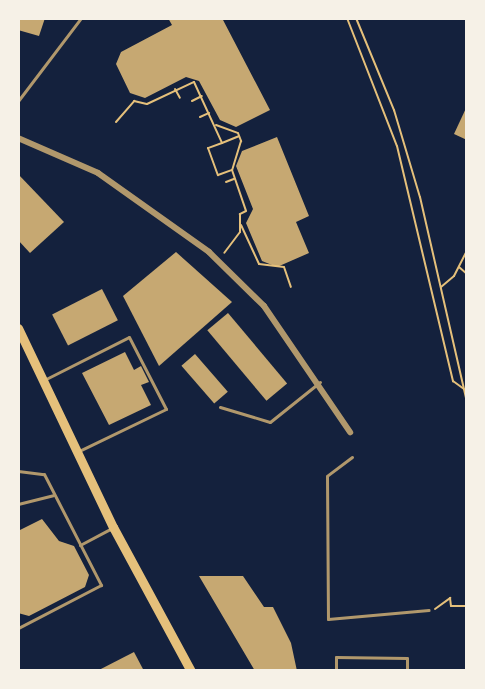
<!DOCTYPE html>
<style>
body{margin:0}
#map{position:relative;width:485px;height:689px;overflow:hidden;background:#14213d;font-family:"Roboto Condensed",sans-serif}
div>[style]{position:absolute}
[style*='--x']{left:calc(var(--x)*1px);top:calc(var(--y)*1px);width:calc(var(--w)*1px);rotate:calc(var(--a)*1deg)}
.building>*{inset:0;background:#c6a872;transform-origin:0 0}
.path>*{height:2px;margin:-1px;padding:0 1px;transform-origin:1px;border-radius:1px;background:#e5c07b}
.service>*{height:3px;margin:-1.5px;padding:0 1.5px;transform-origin:1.5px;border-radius:1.5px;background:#b1986c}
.minor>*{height:6px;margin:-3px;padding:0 3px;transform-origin:3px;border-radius:3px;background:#b1986c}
.secondary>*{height:9px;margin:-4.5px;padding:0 4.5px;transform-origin:4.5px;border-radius:4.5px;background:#e5c07b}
span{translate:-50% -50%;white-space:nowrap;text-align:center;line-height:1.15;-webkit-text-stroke:5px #f6f1e7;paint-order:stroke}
.frame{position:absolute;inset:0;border:20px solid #f6f1e7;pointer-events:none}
</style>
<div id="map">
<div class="building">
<i style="clip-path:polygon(18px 18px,45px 18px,39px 36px,18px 30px)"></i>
<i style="clip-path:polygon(168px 18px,222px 18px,270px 110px,236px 127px,220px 120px,199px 81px,186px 77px,145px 98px,130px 93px,116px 64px,121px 52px,172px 25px)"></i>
<i style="clip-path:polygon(467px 106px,467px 140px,454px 134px)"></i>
<i style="clip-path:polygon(277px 137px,309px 216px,296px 222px,309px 253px,277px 267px,262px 261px,246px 223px,253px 209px,236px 166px,242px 151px)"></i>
<i style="clip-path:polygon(18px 174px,64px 222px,30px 253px,18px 240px)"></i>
<i style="clip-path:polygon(176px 252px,232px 302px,159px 366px,123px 296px)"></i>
<i style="left:102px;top:289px;width:35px;height:56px;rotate:63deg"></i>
<i style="left:228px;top:313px;width:92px;height:27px;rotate:50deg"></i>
<i style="clip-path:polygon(125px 352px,134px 370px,141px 366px,149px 382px,141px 385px,151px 405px,109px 425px,82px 373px)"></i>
<i style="left:195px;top:354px;width:50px;height:18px;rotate:49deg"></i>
<i style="clip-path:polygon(42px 519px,59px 541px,74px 546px,89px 575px,85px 587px,29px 616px,18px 613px,18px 531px)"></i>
<i style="clip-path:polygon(199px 576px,243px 576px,264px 607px,273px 607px,291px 643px,297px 671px,255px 671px)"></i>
<i style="clip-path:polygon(134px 652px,144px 671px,97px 671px)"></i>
</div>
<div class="path">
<i style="--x:347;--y:18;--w:137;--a:68.7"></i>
<i style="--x:397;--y:146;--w:242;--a:76.6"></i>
<i style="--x:453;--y:381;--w:14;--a:36"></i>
<i style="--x:356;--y:18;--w:100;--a:67.6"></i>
<i style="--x:394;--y:110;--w:91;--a:73.4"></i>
<i style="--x:420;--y:197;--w:211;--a:77.1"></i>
<i style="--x:175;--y:89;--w:10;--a:61"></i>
<i style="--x:192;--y:101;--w:11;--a:-27"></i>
<i style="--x:200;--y:117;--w:10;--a:-24"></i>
<i style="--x:116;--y:122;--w:28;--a:-49"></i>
<i style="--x:134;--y:101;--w:13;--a:13"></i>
<i style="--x:147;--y:104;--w:52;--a:-25.1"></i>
<i style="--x:194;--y:82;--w:67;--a:65.3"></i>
<i style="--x:222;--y:143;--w:15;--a:160"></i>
<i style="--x:208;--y:148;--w:29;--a:70"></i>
<i style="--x:218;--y:175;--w:15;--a:-20"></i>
<i style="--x:232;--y:170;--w:43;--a:71.1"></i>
<i style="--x:246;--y:211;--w:7;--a:153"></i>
<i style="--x:240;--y:214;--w:18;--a:90"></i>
<i style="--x:240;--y:232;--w:26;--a:127"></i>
<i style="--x:216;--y:125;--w:23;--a:20"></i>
<i style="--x:238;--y:133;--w:9;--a:69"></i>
<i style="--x:241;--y:141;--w:30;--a:107"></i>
<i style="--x:222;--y:143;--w:18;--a:-22"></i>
<i style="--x:226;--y:182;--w:9;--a:-21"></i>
<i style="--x:241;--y:225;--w:43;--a:65.2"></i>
<i style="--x:259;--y:264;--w:25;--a:7"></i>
<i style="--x:284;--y:267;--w:21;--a:71"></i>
<i style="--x:459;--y:267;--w:11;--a:41"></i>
<i style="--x:441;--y:287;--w:17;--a:-40"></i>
<i style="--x:454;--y:276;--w:29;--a:-63"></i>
<i style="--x:435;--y:609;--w:19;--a:-36"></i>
<i style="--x:450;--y:598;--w:8;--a:83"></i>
<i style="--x:451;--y:606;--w:16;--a:0"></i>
</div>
<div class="service">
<i style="--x:18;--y:101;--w:104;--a:-52.8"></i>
<i style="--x:44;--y:380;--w:95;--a:-26.8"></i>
<i style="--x:129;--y:337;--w:81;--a:62.8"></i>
<i style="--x:166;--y:409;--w:97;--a:154.2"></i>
<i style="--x:220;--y:407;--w:52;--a:16.7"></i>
<i style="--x:270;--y:422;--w:64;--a:-38.7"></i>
<i style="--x:352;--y:457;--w:31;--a:143"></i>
<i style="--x:327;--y:476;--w:143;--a:89.6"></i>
<i style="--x:328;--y:619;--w:101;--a:-5.1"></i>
<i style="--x:18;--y:471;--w:26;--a:7"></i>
<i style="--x:44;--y:474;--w:125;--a:62.8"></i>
<i style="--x:101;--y:585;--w:93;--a:152.6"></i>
<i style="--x:18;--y:504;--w:36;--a:-14"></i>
<i style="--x:80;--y:545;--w:36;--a:-28"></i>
<i style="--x:336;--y:671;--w:14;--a:-90"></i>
<i style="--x:336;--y:657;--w:71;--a:0.8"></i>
<i style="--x:407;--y:658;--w:13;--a:90"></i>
</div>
<div class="minor">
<i style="--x:18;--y:138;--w:87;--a:23.6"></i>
<i style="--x:98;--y:173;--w:136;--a:35.4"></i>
<i style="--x:209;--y:252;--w:77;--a:44.5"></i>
<i style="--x:264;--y:306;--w:153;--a:55.7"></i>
</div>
<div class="secondary">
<i style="--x:18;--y:328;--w:221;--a:64.5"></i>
<i style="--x:113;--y:527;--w:164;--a:61.6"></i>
</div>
<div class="frame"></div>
</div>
